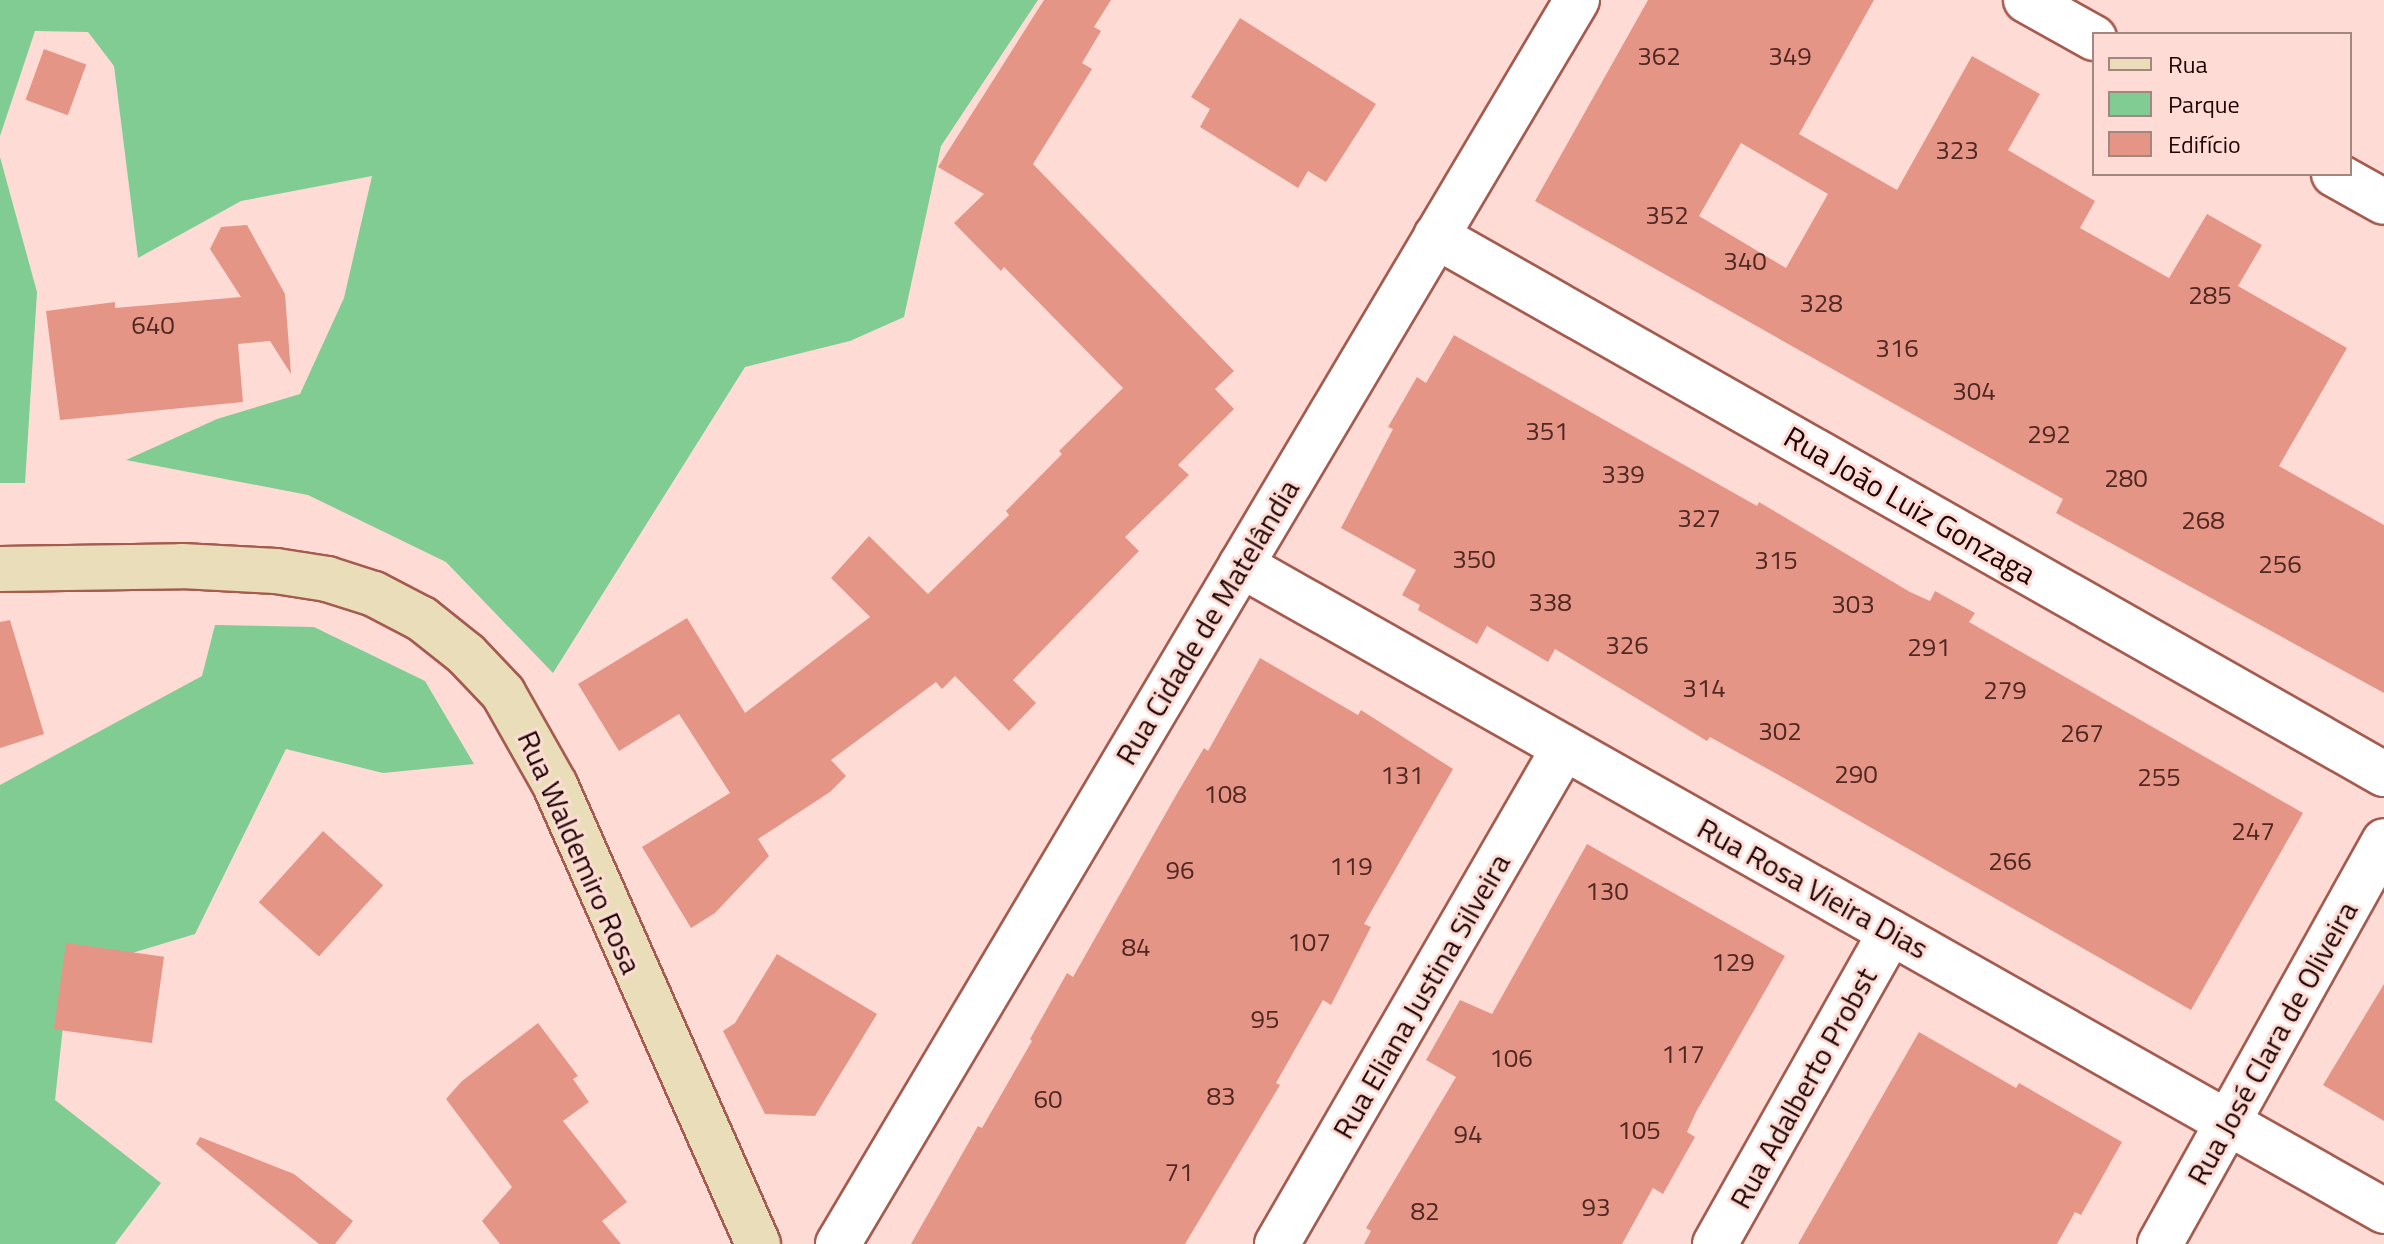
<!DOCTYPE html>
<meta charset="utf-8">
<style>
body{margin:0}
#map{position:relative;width:2384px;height:1244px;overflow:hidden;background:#fedcd5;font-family:"Titillium Web",sans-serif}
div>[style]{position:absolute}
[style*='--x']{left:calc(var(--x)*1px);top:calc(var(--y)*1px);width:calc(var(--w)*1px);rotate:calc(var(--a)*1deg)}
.green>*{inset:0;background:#81cc93}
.building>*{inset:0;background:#e59586;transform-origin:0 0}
.roads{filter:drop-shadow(2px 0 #a55b4f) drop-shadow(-2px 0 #a55b4f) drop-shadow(0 2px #a55b4f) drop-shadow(0 -2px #a55b4f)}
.street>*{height:44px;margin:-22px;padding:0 22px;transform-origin:22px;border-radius:22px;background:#fff}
.secondary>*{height:44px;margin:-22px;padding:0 22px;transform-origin:22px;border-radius:22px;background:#e9deb9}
span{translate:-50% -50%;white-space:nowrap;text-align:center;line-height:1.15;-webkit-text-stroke:6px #fedcd5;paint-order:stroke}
.number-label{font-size:26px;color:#502823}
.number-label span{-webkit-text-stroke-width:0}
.street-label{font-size:30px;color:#1e0402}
.legend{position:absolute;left:2092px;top:32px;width:260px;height:144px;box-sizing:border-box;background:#fedcd5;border:2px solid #a48681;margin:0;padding:10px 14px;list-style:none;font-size:24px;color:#1e0402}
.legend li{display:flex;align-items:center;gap:16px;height:40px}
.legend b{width:40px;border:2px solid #a48681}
</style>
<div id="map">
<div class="green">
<i style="clip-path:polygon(0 0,1038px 0,941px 146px,904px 317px,850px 341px,745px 367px,553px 673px,446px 562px,308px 495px,126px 460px,217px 419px,300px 394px,344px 298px,372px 176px,241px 201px,138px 258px,114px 66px,88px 32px,35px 31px,0 136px)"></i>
<i style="clip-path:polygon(0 157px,37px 292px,25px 483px,0 483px)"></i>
<i style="clip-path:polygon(215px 625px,314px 627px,425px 681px,474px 764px,383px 773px,286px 749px,195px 934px,69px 972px,55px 1100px,161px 1183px,115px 1244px,0 1244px,0 785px,202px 676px)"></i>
</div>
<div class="building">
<i style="clip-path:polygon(1044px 0,1111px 0,1094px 27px,1101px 31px,1082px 63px,1092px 69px,1033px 164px,1234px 371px,1215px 389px,1234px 409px,1178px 465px,1189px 475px,1125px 537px,1139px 551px,1013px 680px,1036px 703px,1009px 731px,955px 676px,942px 689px,936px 682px,831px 760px,846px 776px,830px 792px,758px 839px,769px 856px,715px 913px,691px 928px,642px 847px,730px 793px,679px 714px,619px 751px,578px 684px,687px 618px,745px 713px,870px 617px,831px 578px,869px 536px,928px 594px,1009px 515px,1006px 511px,1062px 454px,1059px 451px,1123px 388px,1004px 267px,1001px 271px,954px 223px,984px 194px,938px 167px)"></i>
<i style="clip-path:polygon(evenodd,1648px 0,1874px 0,1799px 134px,1897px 190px,1972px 56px,2040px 94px,2008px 150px,2095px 201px,2080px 228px,2169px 278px,2207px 214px,2262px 245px,2238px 286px,2347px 348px,2279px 466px,2384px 525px,2384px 693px,2056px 513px,2063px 499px,1535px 201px,1648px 0,1741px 143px,1828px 194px,1786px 268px,1699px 216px,1741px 143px)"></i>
<i style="clip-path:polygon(1240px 18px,1376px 104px,1326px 182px,1308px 171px,1298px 188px,1200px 127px,1210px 109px,1191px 97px)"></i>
<i style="left:44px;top:49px;width:45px;height:54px;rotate:20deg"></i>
<i style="clip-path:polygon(247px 225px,285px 294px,291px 374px,270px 341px,238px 344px,243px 402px,60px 420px,46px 311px,115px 302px,115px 308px,241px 297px,210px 249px,221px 227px)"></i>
<i style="clip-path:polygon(1454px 335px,1757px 506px,1759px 502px,1910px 592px,1930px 601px,1935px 591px,1975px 613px,1969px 622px,2303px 813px,2191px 1010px,1784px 778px,1710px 737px,1707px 741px,1555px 649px,1548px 662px,1487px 626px,1477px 644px,1418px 610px,1420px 605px,1402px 595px,1416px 570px,1341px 528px,1393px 429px,1388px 427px,1417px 377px,1426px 383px)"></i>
<i style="clip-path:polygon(10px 620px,44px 734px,0 748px,0 622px)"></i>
<i style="clip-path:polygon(1260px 658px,1358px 715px,1361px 710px,1453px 769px,1364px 924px,1371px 927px,1331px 1005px,1323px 1000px,1276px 1083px,1280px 1085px,1185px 1244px,911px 1244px,978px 1126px,982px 1128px,1032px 1041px,1030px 1039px,1067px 973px,1073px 977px,1175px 797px,1204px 748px,1208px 751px)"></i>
<i style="left:323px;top:831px;width:81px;height:96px;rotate:42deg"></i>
<i style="clip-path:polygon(1587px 844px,1785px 956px,1696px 1112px,1687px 1132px,1695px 1137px,1663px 1194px,1653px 1188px,1622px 1244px,1364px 1244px,1371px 1231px,1366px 1228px,1456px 1077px,1426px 1060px,1460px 1000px,1492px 1014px)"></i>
<i style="left:66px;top:943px;width:99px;height:87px;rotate:8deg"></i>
<i style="clip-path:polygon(777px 954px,877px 1014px,815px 1116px,765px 1114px,723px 1031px,735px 1023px)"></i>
<i style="clip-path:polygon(2384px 984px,2384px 1121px,2323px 1085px)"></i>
<i style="clip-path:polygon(538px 1023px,578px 1076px,573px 1079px,589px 1102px,563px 1121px,627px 1202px,602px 1221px,621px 1244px,500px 1244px,482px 1221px,512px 1187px,446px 1099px,462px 1081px)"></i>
<i style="clip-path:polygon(1919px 1032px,2016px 1088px,2019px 1083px,2122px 1142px,2081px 1215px,2075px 1212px,2057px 1244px,1798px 1244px)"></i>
<i style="clip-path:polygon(200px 1137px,294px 1174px,353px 1221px,335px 1244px,319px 1244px,196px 1144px)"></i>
</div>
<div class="roads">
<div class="street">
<i style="--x:2026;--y:0;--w:78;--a:29.2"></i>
<i style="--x:2334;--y:174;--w:57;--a:29.2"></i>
<i style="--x:1436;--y:236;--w:1090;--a:29.58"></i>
<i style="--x:1241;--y:565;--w:1313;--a:29.47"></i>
<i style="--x:838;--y:1244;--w:1447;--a:-59.29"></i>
<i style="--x:1277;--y:1244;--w:573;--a:-59.95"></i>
<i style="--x:1715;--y:1244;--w:358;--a:-60.6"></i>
<i style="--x:2160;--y:1244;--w:461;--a:-60.9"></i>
</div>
<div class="secondary">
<i style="--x:0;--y:569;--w:182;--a:-0.9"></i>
<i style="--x:182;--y:566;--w:94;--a:3"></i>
<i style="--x:276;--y:571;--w:52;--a:8.9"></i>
<i style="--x:327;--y:579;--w:49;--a:17.7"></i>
<i style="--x:374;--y:594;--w:54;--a:27.5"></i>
<i style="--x:422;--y:619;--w:56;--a:38.5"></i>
<i style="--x:466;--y:654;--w:54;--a:46.5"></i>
<i style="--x:503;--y:693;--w:106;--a:60.5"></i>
<i style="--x:555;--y:785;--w:502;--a:66.14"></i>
</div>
</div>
<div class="number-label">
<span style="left:1659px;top:56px">362</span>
<span style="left:1790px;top:56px">349</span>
<span style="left:1957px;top:150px">323</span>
<span style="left:1667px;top:215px">352</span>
<span style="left:1745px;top:261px">340</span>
<span style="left:2210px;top:295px">285</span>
<span style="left:1821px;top:303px">328</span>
<span style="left:153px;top:325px">640</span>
<span style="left:1897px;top:348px">316</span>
<span style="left:1974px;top:391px">304</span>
<span style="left:1547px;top:431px">351</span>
<span style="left:2049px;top:434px">292</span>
<span style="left:1623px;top:474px">339</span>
<span style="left:2126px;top:478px">280</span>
<span style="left:1699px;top:518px">327</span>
<span style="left:2203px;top:520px">268</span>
<span style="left:1474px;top:559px">350</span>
<span style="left:1776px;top:560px">315</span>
<span style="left:2280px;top:564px">256</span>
<span style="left:1550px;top:602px">338</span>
<span style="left:1853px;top:604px">303</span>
<span style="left:1627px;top:645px">326</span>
<span style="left:1929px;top:647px">291</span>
<span style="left:1704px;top:688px">314</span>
<span style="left:2005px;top:690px">279</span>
<span style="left:1780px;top:731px">302</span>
<span style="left:2082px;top:733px">267</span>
<span style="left:1856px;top:774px">290</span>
<span style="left:1402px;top:775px">131</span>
<span style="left:2159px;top:777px">255</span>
<span style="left:1225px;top:794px">108</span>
<span style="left:2253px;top:831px">247</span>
<span style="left:2010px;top:861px">266</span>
<span style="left:1351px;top:866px">119</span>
<span style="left:1180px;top:870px">96</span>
<span style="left:1607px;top:891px">130</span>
<span style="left:1309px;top:942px">107</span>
<span style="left:1136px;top:947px">84</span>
<span style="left:1733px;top:962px">129</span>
<span style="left:1265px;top:1019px">95</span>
<span style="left:1683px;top:1054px">117</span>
<span style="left:1511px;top:1058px">106</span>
<span style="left:1221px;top:1096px">83</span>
<span style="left:1048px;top:1099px">60</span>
<span style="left:1639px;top:1130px">105</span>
<span style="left:1468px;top:1134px">94</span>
<span style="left:1179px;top:1172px">71</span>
<span style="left:1596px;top:1207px">93</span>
<span style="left:1425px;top:1211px">82</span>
</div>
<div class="street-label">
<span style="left:1910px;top:505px;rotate:30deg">Rua João Luiz Gonzaga</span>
<span style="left:1207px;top:622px;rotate:-59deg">Rua Cidade de Matelândia</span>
<span style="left:580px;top:852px;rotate:66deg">Rua Waldemiro Rosa</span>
<span style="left:1813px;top:888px;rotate:29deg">Rua Rosa Vieira Dias</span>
<span style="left:1421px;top:996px;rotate:-60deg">Rua Eliana Justina Silveira</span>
<span style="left:2272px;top:1043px;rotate:-61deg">Rua José Clara de Oliveira</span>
<span style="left:1803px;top:1088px;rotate:-61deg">Rua Adalberto Probst</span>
</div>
<ul class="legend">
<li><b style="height:10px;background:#e9deb9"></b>Rua</li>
<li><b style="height:22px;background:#81cc93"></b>Parque</li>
<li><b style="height:22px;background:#e59586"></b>Edifício</li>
</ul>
</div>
